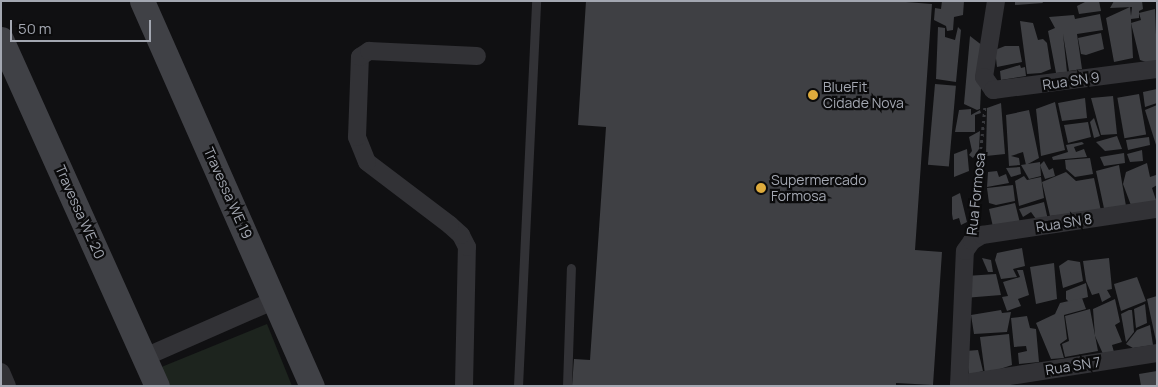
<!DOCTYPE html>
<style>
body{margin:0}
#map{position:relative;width:1158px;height:387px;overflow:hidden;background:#101012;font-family:Manrope,sans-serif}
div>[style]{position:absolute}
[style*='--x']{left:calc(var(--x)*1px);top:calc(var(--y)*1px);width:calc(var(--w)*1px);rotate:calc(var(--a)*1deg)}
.green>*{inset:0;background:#1d241e}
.building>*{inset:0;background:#3f4044;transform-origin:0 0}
.path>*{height:3px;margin-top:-1.5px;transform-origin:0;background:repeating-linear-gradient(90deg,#38393d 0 2.5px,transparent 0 6.5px)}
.lane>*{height:9px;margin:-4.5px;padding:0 4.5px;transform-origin:4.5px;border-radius:4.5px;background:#323236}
.street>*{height:18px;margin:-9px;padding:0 9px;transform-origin:9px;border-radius:9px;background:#323236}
.secondary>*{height:25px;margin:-12.5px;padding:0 12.5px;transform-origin:12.5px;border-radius:12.5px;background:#404146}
.dots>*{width:14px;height:14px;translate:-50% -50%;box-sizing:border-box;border:2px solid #0b0b0c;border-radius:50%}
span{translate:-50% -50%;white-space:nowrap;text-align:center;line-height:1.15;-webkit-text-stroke:4.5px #0b0b0c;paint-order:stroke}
.street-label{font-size:14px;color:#a3a7b1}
.poi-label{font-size:14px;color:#a3a7b1}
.left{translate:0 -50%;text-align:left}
.frame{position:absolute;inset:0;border:2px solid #a3a7b1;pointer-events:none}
.scale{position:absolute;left:10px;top:20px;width:141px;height:22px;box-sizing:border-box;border:2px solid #a3a7b1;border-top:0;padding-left:6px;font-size:15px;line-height:18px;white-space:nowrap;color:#a3a7b1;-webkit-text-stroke:4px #0b0b0c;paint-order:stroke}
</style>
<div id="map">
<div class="green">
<i style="clip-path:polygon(267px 324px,292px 386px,167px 386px,159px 368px)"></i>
</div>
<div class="building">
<i style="clip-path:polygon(586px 1px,893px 1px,932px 4px,915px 250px,942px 252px,933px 385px,896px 383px,896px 386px,572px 386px,574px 359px,590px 360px,606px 127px,578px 125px)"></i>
<i style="clip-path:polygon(942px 1px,964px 1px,963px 15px,954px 17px,953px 30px,947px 31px,946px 26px,934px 20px,935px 8px,941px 9px)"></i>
<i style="clip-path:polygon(1015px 1px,1042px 1px,1043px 3px,1015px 5px)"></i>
<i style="clip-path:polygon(1087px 1px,1099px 1px,1101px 11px,1079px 14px,1077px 6px)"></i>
<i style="clip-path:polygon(1114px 1px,1142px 1px,1143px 9px,1139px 11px,1139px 18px,1131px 19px,1133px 58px,1114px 62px,1106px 18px,1130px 7px,1131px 16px,1132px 7px,1110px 8px)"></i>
<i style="clip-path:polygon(1155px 9px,1157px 61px,1149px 63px,1140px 60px,1131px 23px,1141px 20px,1139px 13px)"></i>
<i style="clip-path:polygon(1100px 14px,1103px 30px,1077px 34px,1082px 69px,1069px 71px,1063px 34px,1067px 72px,1056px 73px,1048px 31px,1055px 28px,1049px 17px,1074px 15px,1075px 19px)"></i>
<i style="clip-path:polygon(1020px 21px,1033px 23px,1038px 40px,1043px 39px,1047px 43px,1051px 69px,1041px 73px,1027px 74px)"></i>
<i style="clip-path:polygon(938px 27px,945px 28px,945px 37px,955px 40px,958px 27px,961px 30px,956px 82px,936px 79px)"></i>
<i style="clip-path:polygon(1101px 33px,1104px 49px,1086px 55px,1081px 54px,1078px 38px)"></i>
<i style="clip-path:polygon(970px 36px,983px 46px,980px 109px,977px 110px,964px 104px)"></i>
<i style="clip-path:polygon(1005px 46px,1019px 46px,1022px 62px,997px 67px,995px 50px)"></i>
<i style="clip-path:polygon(1020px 65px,1021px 68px,1025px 67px,1026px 76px,1001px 80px,1000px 71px)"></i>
<i style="left:935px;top:84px;width:21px;height:81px;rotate:5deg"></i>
<i style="clip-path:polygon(1157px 89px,1157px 103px,1145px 107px,1143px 92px)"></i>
<i style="left:1139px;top:94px;width:41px;height:22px;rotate:80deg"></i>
<i style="clip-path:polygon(1113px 96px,1117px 134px,1101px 135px,1091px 98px)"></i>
<i style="clip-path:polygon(1085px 98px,1087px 118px,1062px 121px,1058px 103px)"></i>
<i style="clip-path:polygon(1055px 102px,1065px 150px,1041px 156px,1036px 109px)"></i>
<i style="clip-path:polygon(1001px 103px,1005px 154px,986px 156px,987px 108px)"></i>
<i style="clip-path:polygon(1157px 105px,1157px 148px,1145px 110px)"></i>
<i style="clip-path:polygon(971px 109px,971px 115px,980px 110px,981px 113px,975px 115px,975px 132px,955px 132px,959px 110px)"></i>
<i style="clip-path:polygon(1029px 110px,1039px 158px,1026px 165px,1023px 152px,1011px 156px,1019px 158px,1020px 165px,1009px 166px,1006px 115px)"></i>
<i style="clip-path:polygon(1094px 118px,1100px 136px,1094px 138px,1090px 122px)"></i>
<i style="clip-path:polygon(1088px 122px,1091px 137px,1068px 143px,1064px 125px)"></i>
<i style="clip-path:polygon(980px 131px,979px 149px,973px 158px,969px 155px,972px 151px,969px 137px)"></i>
<i style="clip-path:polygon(1117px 136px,1122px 149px,1105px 151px,1096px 142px)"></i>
<i style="clip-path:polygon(1149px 137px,1150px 145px,1128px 150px,1126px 140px)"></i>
<i style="clip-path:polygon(1082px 142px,1084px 144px,1074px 147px,1076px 152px,1084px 149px,1087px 157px,1053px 160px,1052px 157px,1068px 152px,1066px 145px)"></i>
<i style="clip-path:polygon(967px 149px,969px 171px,954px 177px,954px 154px)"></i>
<i style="clip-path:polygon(1142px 150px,1143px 161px,1130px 162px,1127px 154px)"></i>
<i style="clip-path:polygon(1124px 153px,1125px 163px,1104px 166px,1100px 157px)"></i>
<i style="clip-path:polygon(1090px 158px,1093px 174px,1075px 177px,1066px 169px,1065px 160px)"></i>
<i style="clip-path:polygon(1044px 161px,1049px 170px,1053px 168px,1055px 176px,1045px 179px,1040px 165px)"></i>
<i style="clip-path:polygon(1040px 162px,1041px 176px,1029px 179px,1021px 165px)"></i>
<i style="clip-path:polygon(1147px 163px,1150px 177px,1156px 175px,1157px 185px,1152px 188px,1157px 203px,1132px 208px,1123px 184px,1126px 172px)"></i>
<i style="clip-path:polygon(1119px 165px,1126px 206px,1105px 213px,1096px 171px)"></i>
<i style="clip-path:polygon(1020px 167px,1021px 174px,1011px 177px,1006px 168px)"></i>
<i style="clip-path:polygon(997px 171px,999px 177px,1006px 174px,1009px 183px,987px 187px,988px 172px)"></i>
<i style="clip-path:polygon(1066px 172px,1076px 181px,1094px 178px,1101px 211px,1050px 216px,1042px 182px)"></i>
<i style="clip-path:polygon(1024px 176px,1027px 180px,1041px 177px,1044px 198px,1019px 206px,1015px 181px)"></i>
<i style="clip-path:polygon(1013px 185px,1015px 201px,996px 205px,989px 203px,987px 188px)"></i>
<i style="clip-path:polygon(960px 193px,967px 222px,961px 225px,959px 218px,953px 220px,952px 214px,952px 197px)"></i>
<i style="clip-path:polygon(1044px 202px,1048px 220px,1036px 219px,1031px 212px,1023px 217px,1019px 209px)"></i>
<i style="clip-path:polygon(1015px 203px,1021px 227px,993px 227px,989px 209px)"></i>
<i style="clip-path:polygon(1022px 248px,1025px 266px,1013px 269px,1017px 277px,1001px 279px,995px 260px,997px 253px)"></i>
<i style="clip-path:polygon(982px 258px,991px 260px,993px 272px,988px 272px)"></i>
<i style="clip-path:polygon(1109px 258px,1112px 289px,1107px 290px,1111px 297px,1102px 302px,1099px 293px,1092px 295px,1086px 281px,1083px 261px)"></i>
<i style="clip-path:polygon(1068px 260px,1080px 262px,1083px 281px,1063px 288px,1059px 266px)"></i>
<i style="clip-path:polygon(1054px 263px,1057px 299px,1036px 304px,1030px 267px)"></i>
<i style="clip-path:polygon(1017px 270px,1023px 270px,1029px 295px,1018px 299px,1021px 306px,1007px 311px,1002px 297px,1008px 296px,1003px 282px,1020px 277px)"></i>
<i style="clip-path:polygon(996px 274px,1001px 295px,964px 298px,966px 276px)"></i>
<i style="clip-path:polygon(1137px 277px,1146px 301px,1121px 311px,1114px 284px)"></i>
<i style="clip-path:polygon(1086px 283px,1088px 297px,1069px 302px,1066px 299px,1066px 291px)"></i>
<i style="clip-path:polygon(1157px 296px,1157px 341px,1156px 341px,1147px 299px)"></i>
<i style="clip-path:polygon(1082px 298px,1086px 309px,1064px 315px,1067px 339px,1060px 344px,1064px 358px,1051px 359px,1036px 323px,1055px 314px,1060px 303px)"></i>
<i style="clip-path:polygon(1115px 299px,1120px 322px,1115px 325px,1122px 342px,1112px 345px,1114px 352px,1103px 354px,1095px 336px,1093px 309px)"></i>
<i style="clip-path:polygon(1145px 304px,1147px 323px,1136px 328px,1134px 309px)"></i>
<i style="clip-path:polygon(1090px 309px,1098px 351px,1065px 357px,1062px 344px,1069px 341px,1065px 316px)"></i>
<i style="clip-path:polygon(1001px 310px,1002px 313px,1011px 312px,1007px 332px,974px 334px,971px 315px)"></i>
<i style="clip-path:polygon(1129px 310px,1132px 310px,1134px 332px,1126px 342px,1121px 314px)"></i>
<i style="clip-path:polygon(1027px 316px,1030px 328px,1036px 329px,1039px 362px,1019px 364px,1018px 353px,1027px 351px,1026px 346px,1014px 347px,1011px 318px)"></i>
<i style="clip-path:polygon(1150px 325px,1153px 345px,1133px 348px,1126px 344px,1137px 330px)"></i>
<i style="clip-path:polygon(1009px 334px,1012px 365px,985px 374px,980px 337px)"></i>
<i style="clip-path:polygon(978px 350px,983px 371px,969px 375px,966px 351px)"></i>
<i style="clip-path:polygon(1157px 371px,1157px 386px,1141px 386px,1139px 374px)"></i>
</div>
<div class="path">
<i style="--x:974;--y:220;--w:116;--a:-84.5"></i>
</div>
<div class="lane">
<i style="--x:518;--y:386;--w:385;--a:-87.3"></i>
<i style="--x:567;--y:386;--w:118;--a:-88.1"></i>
</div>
<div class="street">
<i style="--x:996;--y:1;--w:77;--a:99"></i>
<i style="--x:984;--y:77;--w:16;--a:55"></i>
<i style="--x:993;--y:90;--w:165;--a:-7.3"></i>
<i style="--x:145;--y:357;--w:142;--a:-23.7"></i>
<i style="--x:1;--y:372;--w:15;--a:67"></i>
<i style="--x:959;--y:384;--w:200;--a:-8.9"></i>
<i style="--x:464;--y:386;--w:139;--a:-88.8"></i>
<i style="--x:467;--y:247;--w:13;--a:-117"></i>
<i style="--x:461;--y:235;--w:15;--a:-138"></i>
<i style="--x:450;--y:225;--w:104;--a:-142.8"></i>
<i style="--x:367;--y:162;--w:27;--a:-112"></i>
<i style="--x:357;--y:137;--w:80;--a:-87.9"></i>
<i style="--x:360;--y:57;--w:11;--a:-34"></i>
<i style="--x:369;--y:51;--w:108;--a:2.7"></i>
<i style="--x:959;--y:386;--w:135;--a:-87.5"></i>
<i style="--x:965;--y:251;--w:12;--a:-55"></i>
<i style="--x:972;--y:241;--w:12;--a:-31"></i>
<i style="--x:982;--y:235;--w:177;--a:-8.5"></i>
</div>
<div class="secondary">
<i style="--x:142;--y:1;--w:421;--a:66.2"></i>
<i style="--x:1;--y:39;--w:380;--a:65.8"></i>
</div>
<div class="dots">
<i style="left:813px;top:95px;background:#deab3c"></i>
<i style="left:761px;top:188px;background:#deab3c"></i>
</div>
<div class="street-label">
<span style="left:1071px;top:81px;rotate:-8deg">Rua SN 9</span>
<span style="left:228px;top:193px;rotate:66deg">Travessa WE 19</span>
<span style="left:976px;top:194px;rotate:-84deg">Rua Formosa</span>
<span style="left:80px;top:212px;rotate:66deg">Travessa WE 20</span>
<span style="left:1064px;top:223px;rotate:-9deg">Rua SN 8</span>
<span style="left:1073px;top:366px;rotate:-9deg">Rua SN 7</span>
</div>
<div class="poi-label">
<span class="left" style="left:823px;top:95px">BlueFit<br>Cidade Nova</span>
<span class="left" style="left:771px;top:188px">Supermercado<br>Formosa</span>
</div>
<div class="frame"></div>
<div class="scale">50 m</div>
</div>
